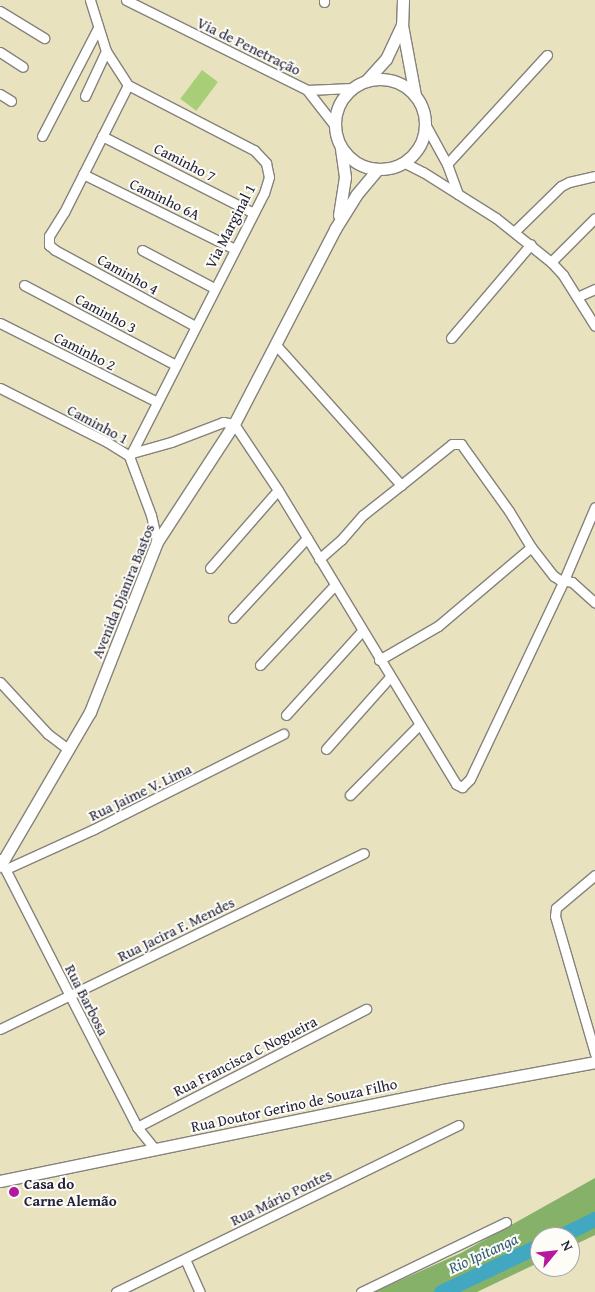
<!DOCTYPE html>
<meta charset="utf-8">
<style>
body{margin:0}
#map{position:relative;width:595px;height:1292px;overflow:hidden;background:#e8e2bf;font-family:"Gentium Book Plus",serif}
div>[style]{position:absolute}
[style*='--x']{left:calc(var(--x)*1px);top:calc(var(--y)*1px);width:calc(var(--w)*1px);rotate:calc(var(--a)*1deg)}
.green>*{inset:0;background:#a8ce78;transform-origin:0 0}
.forest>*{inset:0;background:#86b168}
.river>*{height:15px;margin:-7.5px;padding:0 7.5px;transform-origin:7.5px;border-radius:7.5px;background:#42a8c2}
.roads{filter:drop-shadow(1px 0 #85827d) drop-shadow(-1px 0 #85827d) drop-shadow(0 1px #85827d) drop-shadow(0 -1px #85827d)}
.minor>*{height:9px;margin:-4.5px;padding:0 4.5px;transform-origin:4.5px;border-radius:4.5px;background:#fff}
.secondary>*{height:11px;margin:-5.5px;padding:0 5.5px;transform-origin:5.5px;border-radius:5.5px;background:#fff}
.secondary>.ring{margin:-5.5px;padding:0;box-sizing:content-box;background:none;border:11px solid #fff;border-radius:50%}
.dots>*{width:14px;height:14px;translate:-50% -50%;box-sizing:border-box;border:2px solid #fdfcf7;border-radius:50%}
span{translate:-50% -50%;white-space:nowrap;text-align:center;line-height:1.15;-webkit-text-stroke:4px #fdfcf7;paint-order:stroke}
.street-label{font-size:15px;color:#22223b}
.poi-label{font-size:15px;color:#22223b;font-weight:700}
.left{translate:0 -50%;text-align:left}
.water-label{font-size:16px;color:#305e78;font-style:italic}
.north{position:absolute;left:530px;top:1227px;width:50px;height:50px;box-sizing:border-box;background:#fdfcf7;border:1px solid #a5a5ac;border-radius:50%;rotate:62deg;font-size:14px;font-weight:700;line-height:20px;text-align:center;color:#22223b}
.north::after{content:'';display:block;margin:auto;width:18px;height:22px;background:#b5179e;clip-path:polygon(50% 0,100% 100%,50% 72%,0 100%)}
</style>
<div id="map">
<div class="green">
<i style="left:202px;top:70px;width:20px;height:36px;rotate:37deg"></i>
</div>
<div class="forest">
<i style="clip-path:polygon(595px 1178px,595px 1235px,570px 1247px,570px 1237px,540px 1237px,540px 1262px,477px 1292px,374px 1292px,461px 1253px)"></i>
</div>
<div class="river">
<i style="--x:558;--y:1237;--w:41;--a:-25.9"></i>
<i style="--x:441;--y:1292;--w:110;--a:-25.4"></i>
</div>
<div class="roads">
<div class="minor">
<i style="--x:90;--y:0;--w:53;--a:72.6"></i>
<i style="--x:106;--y:51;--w:40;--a:57.1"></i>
<i style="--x:128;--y:85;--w:142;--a:27.3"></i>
<i style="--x:254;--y:150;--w:18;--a:47"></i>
<i style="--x:266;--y:163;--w:14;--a:78"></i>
<i style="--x:269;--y:177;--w:17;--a:107"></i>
<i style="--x:264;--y:193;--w:295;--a:117"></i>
<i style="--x:126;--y:0;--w:202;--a:26.4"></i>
<i style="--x:307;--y:90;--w:45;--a:-2.5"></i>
<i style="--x:324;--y:2;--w:2;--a:-90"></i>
<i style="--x:0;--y:11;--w:52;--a:31.5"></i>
<i style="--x:0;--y:52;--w:27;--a:33"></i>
<i style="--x:128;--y:85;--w:142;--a:116.7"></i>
<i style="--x:64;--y:212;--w:28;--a:122"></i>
<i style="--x:49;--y:236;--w:9;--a:90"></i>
<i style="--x:49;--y:245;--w:8;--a:40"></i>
<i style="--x:55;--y:250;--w:159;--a:28.5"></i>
<i style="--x:307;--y:90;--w:46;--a:52.1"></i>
<i style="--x:0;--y:94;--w:13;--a:32"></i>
<i style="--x:85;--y:96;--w:50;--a:-65"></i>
<i style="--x:425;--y:124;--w:46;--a:61.2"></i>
<i style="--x:447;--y:164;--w:32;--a:70"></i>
<i style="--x:42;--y:136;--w:122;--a:-62.6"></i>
<i style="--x:102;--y:136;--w:170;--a:26.9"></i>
<i style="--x:403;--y:162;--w:22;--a:27"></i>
<i style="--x:423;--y:172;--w:86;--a:32.2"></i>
<i style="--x:496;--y:218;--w:70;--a:38.7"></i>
<i style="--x:551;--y:262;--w:18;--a:47"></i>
<i style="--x:563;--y:275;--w:60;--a:57.9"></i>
<i style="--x:447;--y:164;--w:148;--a:-47.5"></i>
<i style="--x:83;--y:174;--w:169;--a:26.3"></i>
<i style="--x:515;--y:231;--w:64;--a:-44.4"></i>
<i style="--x:561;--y:186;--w:9;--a:-27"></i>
<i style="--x:569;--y:182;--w:27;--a:-13"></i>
<i style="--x:142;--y:250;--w:81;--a:27.8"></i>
<i style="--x:551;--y:262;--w:62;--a:-45"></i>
<i style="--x:24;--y:285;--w:172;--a:27.8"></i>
<i style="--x:577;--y:297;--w:20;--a:-24"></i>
<i style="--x:0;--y:323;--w:176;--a:26.7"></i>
<i style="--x:451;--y:338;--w:123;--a:-49.6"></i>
<i style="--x:276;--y:345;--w:188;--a:48.2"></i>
<i style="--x:401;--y:485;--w:65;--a:-38.8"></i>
<i style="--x:452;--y:444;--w:9;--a:0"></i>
<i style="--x:461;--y:444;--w:82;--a:54.4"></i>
<i style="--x:509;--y:511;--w:42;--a:58.6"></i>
<i style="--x:531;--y:547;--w:37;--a:52"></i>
<i style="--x:554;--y:576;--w:7;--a:34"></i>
<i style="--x:560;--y:580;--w:12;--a:9"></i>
<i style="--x:572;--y:582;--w:31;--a:42"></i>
<i style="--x:0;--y:388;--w:120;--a:26.8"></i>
<i style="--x:107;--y:442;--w:26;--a:32"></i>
<i style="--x:129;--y:456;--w:63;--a:69.6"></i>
<i style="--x:151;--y:515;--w:28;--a:77"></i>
<i style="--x:132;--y:453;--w:41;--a:-15.8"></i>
<i style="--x:171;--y:442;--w:56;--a:-21"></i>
<i style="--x:223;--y:422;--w:11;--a:10"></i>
<i style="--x:234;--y:424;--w:79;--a:56.3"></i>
<i style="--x:278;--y:490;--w:344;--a:58.8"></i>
<i style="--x:456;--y:784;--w:7;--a:27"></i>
<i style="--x:462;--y:787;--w:11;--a:-45"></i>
<i style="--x:470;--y:779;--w:220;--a:-64.7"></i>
<i style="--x:564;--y:580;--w:79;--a:-67"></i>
<i style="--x:319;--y:559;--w:29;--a:-41"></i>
<i style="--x:341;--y:540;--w:33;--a:-49"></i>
<i style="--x:363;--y:515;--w:48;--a:-38.3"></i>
<i style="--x:210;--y:568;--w:103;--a:-48.9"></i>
<i style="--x:233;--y:618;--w:109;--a:-47.2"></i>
<i style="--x:379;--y:660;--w:68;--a:-30"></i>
<i style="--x:438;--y:626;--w:122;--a:-40.3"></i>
<i style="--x:260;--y:665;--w:108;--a:-46.9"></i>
<i style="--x:0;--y:682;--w:71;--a:47.3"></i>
<i style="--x:48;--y:734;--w:26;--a:37"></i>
<i style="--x:286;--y:715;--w:113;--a:-47.9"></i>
<i style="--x:326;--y:749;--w:96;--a:-48.4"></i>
<i style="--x:350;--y:795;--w:98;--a:-45.4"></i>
<i style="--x:0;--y:859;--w:301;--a:62.9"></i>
<i style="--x:137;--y:1127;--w:28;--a:51"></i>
<i style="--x:6;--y:869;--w:97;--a:-24.4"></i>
<i style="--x:94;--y:829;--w:212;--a:-26.7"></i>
<i style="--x:595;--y:875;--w:51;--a:139.8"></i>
<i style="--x:556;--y:908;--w:8;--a:97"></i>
<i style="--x:555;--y:916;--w:144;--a:73.8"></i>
<i style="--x:0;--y:1029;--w:404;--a:-25.8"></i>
<i style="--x:137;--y:1127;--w:258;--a:-27.3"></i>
<i style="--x:185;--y:1259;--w:36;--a:66"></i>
<i style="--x:116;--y:1292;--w:381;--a:-26"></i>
<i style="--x:361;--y:1292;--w:161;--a:-25.8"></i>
</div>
<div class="secondary">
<i style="--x:403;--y:0;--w:25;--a:92"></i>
<i style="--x:402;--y:25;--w:71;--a:79.5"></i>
<i class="ring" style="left:335px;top:79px;width:79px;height:79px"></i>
<i style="--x:366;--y:81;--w:30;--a:-48"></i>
<i style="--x:386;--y:59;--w:38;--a:-65"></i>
<i style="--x:339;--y:215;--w:38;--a:-81"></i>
<i style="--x:345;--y:177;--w:30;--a:-98"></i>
<i style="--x:0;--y:866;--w:178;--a:-59.7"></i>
<i style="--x:90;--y:712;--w:183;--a:-68.5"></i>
<i style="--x:157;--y:542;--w:141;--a:-56.9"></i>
<i style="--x:234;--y:424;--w:220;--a:-62.6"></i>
<i style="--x:335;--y:229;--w:40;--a:-58"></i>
<i style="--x:356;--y:195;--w:34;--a:-50"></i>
<i style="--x:0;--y:1181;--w:452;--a:-11.6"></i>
<i style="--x:443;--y:1090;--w:155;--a:-10.4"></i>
</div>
</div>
<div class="dots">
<i style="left:14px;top:1192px;background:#b5179e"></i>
</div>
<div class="street-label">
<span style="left:249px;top:46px;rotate:26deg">Via de Penetração</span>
<span style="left:185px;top:162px;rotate:27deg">Caminho 7</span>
<span style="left:165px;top:199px;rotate:26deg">Caminho 6A</span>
<span style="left:230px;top:226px;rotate:-63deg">Via Marginal 1</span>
<span style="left:128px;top:274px;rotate:29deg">Caminho 4</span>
<span style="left:106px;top:313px;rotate:28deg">Caminho 3</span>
<span style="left:85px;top:351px;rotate:27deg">Caminho 2</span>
<span style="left:98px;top:424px;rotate:28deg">Caminho 1</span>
<span style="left:123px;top:591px;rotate:-68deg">Avenida Djanira Bastos</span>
<span style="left:140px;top:792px;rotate:-26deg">Rua Jaime V. Lima</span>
<span style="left:176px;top:929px;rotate:-26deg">Rua Jacira F. Mendes</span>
<span style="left:87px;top:1000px;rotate:63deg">Rua Barbosa</span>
<span style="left:245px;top:1056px;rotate:-27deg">Rua Francisca C Nogueira</span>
<span style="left:294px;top:1105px;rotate:-12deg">Rua Doutor Gerino de Souza Filho</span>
<span style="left:281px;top:1197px;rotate:-26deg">Rua Mário Pontes</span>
</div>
<div class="poi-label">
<span class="left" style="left:24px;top:1192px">Casa do<br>Carne Alemão</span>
</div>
<div class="water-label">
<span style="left:483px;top:1253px;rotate:-25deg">Rio Ipitanga</span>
</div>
<div class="north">N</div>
</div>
